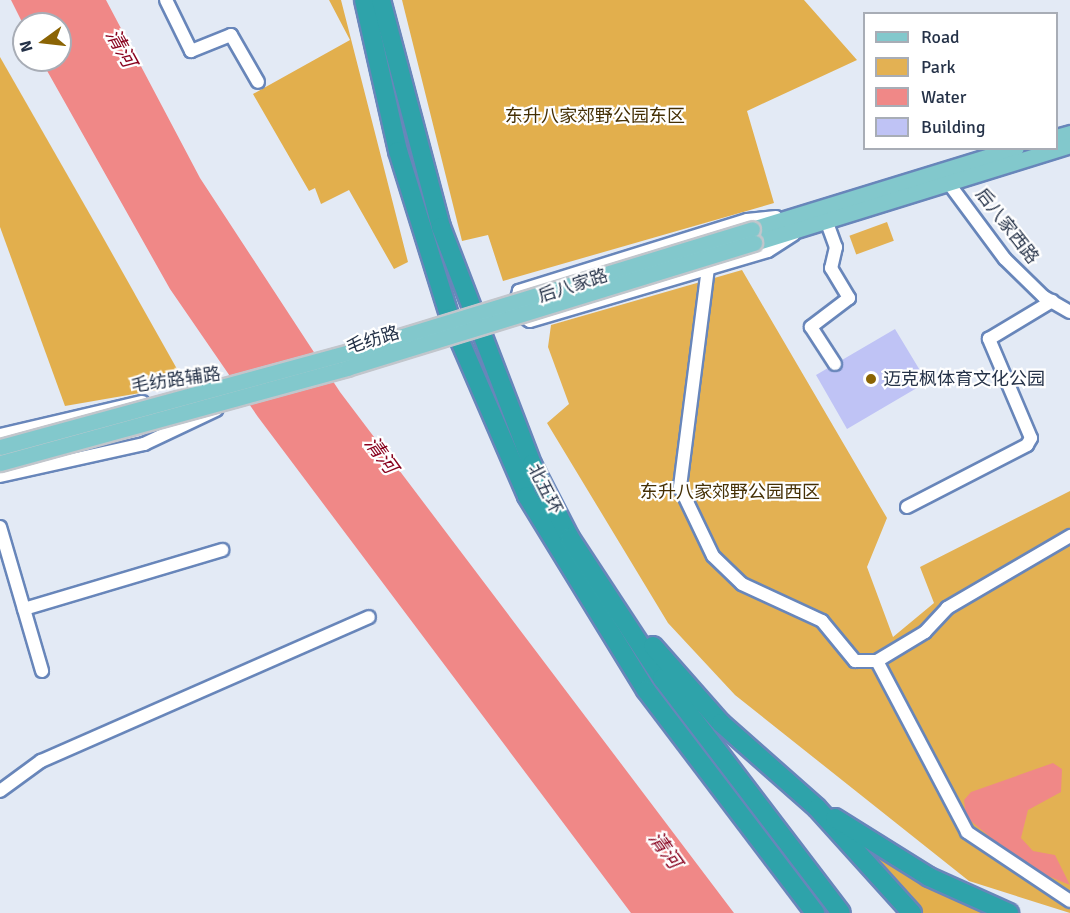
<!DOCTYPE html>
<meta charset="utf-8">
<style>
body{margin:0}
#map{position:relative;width:1070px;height:913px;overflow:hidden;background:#e3eaf5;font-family:Signika,"Noto Sans SC",sans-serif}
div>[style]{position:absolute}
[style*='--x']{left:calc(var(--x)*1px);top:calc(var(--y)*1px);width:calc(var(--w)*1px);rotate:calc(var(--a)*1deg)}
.green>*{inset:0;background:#e3b153;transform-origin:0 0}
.forest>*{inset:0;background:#e2af4d}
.water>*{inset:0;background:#f08887}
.building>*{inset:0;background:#bfc3f5}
.roads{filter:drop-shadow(2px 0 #6886ba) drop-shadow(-2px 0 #6886ba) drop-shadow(0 2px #6886ba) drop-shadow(0 -2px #6886ba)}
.minor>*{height:12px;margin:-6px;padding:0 6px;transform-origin:6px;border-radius:6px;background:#fff}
.major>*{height:15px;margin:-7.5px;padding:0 7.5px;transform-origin:7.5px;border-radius:7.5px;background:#82c8cc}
.highway>*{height:18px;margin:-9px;padding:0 9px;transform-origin:9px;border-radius:9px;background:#2ea3aa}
.bridges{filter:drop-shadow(2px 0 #c2c6cc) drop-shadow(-2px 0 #c2c6cc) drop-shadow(0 2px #c2c6cc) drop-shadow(0 -2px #c2c6cc)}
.major-bridge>*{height:15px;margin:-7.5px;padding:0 7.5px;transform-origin:7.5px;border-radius:7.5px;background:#82c8cc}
.dots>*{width:16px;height:16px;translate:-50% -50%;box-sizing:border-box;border:3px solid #fff;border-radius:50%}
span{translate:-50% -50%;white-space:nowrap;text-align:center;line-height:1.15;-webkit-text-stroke:4.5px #fff;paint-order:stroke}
.park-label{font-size:18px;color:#453005}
.street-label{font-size:18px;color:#253248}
.poi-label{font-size:18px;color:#253248}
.left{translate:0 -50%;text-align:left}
.water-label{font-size:20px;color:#88011d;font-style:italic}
.legend{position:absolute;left:863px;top:12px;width:195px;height:138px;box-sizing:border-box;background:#fff;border:2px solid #a8adb6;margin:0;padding:8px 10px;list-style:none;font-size:18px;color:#253248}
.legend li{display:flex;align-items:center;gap:12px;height:30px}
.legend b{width:30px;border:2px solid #a8adb6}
.north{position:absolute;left:12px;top:12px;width:60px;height:60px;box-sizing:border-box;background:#fff;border:2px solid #a8adb6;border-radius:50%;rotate:255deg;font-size:16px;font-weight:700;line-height:24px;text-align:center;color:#253248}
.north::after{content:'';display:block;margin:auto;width:21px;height:27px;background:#8b6404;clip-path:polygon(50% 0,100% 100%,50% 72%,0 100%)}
</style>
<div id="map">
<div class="green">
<i style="left:887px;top:222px;width:20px;height:40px;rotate:70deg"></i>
<i style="clip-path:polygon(742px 270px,887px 518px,867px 567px,893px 637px,934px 603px,920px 567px,1070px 491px,1070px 913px,969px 881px,735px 695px,668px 623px,547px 423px,569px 404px,548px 347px,551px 325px)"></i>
</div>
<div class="forest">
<i style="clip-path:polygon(329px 0,341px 0,408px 262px,394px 269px,349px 190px,321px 204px,315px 188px,309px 191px,253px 94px,350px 40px)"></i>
<i style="clip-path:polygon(402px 0,804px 0,857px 60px,747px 111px,774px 203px,503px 281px,488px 235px,462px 241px)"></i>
<i style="clip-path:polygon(0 57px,100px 232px,186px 385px,65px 406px,0 227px)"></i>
<i style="clip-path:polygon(869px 851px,990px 913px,917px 913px)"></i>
</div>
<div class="water">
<i style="clip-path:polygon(11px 0,106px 0,200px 178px,340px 392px,734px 913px,631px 913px,258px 417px,170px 289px,41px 60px,60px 60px,60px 24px,24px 26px)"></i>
<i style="clip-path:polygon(1053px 763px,1062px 769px,1061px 792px,1028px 810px,1021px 838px,1033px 851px,1055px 855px,1070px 885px,1026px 867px,966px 817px,964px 800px,971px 792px)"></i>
</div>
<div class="building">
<i style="clip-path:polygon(895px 329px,927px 382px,847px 429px,816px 375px,828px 368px,839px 371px,842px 360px)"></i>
</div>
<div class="roads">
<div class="minor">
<i style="--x:166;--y:0;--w:57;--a:63.9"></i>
<i style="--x:191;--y:51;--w:43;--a:-21.8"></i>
<i style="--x:231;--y:35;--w:54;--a:60.1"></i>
<i style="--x:947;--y:181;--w:97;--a:53.4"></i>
<i style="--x:1005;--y:259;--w:54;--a:44.3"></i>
<i style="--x:1044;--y:297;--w:30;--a:30"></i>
<i style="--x:776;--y:217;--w:29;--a:174"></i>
<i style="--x:747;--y:220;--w:239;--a:162.7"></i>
<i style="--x:519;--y:291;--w:20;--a:105"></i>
<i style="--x:514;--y:310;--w:19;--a:35"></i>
<i style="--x:530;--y:321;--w:248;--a:-16.4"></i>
<i style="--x:768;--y:251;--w:31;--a:-33"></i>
<i style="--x:826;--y:220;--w:29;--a:70"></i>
<i style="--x:836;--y:247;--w:22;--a:103"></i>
<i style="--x:831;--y:268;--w:35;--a:59"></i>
<i style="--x:849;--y:298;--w:48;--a:142.7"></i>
<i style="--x:811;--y:327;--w:44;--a:57"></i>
<i style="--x:708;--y:268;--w:221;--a:97.3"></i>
<i style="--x:680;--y:487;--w:76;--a:64.4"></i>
<i style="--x:713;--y:556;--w:40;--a:44"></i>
<i style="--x:742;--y:584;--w:88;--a:24.8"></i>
<i style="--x:822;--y:621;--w:52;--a:50.5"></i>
<i style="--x:855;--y:661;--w:22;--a:0"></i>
<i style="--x:877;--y:661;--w:56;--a:-31.1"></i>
<i style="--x:925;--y:632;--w:33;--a:-47"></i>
<i style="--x:947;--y:608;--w:143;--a:-30.3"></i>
<i style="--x:0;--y:435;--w:146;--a:-13.1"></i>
<i style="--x:0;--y:476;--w:148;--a:-12.5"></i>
<i style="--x:144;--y:444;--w:80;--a:-25.3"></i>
<i style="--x:907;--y:507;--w:135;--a:-27.3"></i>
<i style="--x:1027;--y:445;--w:8;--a:-60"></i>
<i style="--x:1031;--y:438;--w:108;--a:-113"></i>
<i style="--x:989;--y:339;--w:74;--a:-31.1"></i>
<i style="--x:0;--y:527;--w:150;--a:73.7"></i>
<i style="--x:24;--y:609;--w:207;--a:-16.6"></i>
<i style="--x:877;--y:661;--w:193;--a:62.2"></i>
<i style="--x:967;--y:832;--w:124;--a:33.8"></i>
<i style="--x:0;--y:791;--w:51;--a:-36.2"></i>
<i style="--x:41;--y:761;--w:358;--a:-23.7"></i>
</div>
<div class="major">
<i style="--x:1056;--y:137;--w:15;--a:-16"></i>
<i style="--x:752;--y:229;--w:276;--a:-17.1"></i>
<i style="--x:754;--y:243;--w:331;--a:-17.2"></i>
</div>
<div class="highway">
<i style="--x:364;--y:0;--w:155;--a:77.3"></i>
<i style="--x:398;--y:151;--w:175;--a:72.7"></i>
<i style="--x:450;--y:318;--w:194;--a:66.6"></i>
<i style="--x:527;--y:496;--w:228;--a:58.5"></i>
<i style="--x:646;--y:690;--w:280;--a:52.8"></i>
<i style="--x:381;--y:0;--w:235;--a:75.2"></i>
<i style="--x:441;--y:227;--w:254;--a:69"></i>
<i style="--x:532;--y:464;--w:83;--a:62.8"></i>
<i style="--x:570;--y:538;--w:168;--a:56.7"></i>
<i style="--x:662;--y:678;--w:295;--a:52.7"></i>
<i style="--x:653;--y:646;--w:103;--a:48.6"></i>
<i style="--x:721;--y:723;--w:128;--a:41.5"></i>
<i style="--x:817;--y:808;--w:142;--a:47.9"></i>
<i style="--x:835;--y:818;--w:111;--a:32.1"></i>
<i style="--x:929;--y:877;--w:88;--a:24.2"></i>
</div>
</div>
<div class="bridges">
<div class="major-bridge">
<i style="--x:0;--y:447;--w:370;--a:-15.2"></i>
<i style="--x:357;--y:350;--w:413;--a:-17"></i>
<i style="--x:0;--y:463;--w:360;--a:-15.3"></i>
<i style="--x:347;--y:368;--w:426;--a:-17.1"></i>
</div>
</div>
<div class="dots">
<i style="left:871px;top:379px;background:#8b6404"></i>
</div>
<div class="park-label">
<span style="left:595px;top:116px">东升八家郊野公园东区</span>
<span style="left:730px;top:492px">东升八家郊野公园西区</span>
</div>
<div class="street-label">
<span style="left:1007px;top:226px;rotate:52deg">后八家西路</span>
<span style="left:573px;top:286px;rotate:-18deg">后八家路</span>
<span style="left:373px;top:340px;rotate:-17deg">毛纺路</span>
<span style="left:176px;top:380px;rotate:-8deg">毛纺路辅路</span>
<span style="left:545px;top:489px;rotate:63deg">北五环</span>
</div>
<div class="poi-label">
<span class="left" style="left:883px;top:379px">迈克枫体育文化公园</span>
</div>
<div class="water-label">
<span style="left:121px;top:48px;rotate:61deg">清河</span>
<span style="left:381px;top:455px;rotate:54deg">清河</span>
<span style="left:665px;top:850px;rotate:54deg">清河</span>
</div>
<ul class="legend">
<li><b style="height:8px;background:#82c8cc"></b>Road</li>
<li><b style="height:16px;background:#e3b153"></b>Park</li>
<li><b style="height:16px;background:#f08887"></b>Water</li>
<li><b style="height:16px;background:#bfc3f5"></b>Building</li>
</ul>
<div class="north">N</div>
</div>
